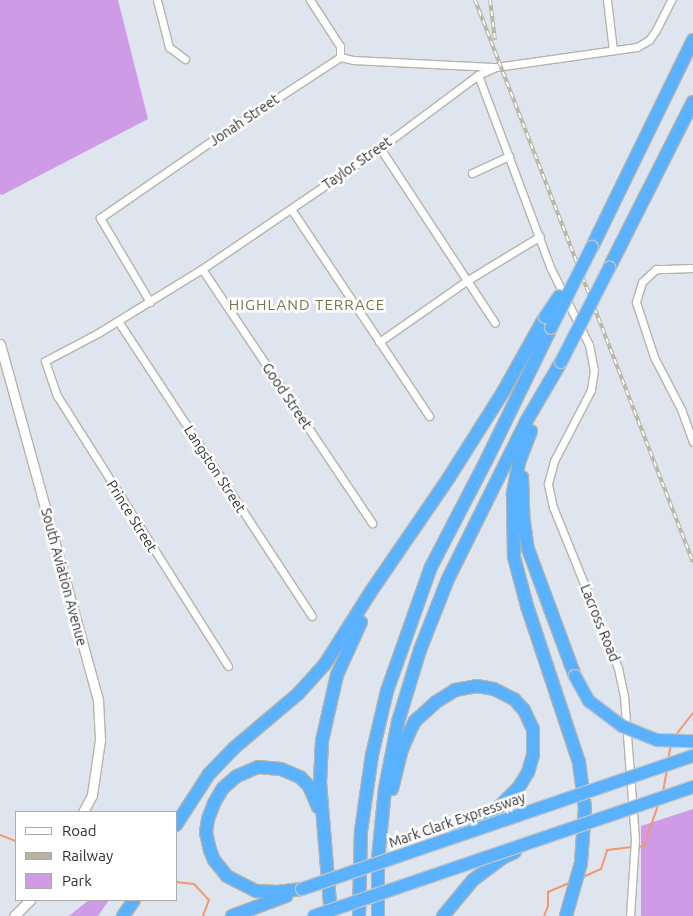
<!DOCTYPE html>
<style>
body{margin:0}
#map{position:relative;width:693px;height:916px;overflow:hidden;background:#dfe5ee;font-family:Ubuntu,sans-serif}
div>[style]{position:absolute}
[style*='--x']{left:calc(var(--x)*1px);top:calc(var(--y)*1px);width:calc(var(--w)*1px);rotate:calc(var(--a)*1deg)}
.green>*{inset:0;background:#cf9ae6}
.stream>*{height:2px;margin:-1px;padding:0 1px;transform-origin:1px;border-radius:1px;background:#f29770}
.roads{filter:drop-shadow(1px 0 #b5b4a9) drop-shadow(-1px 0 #b5b4a9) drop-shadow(0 1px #b5b4a9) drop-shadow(0 -1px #b5b4a9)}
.minor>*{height:7px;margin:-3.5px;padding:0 3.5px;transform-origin:3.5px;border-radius:3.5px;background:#fff}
.tertiary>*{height:9px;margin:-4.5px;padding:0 4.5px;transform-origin:4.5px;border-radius:4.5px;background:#fff}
.motorway>*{height:12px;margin:-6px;padding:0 6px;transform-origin:6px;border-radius:6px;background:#59b1ff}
.rail>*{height:4px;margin-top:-2px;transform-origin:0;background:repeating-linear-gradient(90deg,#fff 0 5.5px,#b7b5a1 0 11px);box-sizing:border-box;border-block:1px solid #b7b5a1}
.bridges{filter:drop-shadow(1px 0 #c4c4c4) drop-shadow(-1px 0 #c4c4c4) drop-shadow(0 1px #c4c4c4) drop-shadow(0 -1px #c4c4c4)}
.motorway-bridge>*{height:12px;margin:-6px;padding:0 6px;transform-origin:6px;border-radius:6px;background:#59b1ff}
span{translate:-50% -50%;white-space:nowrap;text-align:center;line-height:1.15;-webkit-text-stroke:5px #fff;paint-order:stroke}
.street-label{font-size:14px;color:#2d2d2d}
.neighbourhood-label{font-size:15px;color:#7a7348;letter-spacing:1px}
.legend{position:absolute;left:15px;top:811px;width:162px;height:90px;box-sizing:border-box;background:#fff;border:1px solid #ababab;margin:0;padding:6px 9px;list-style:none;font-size:15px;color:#2d2d2d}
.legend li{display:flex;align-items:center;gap:10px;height:25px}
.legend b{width:25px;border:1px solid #ababab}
</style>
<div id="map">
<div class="green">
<i style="clip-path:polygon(0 0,118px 0,148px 119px,2px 195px,0 194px)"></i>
<i style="clip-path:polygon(693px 809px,693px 916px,641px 916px,641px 826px)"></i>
<i style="clip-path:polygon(89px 900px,109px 900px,98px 916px,69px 916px)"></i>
</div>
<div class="stream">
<i style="--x:675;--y:736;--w:29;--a:-52"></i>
<i style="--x:668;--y:760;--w:15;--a:-79"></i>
<i style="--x:663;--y:792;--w:23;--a:-80"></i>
<i style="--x:0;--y:835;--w:17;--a:21"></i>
<i style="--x:637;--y:847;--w:7;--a:-8"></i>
<i style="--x:644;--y:846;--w:43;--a:-71.1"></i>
<i style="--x:583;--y:877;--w:20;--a:-24"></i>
<i style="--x:601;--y:869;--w:20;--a:-72"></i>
<i style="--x:607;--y:850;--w:25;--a:-7"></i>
<i style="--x:176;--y:882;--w:18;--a:6"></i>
<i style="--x:194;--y:884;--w:22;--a:47"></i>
<i style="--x:209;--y:900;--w:17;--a:111"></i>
<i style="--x:544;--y:916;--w:11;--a:-68"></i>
<i style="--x:548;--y:906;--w:14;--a:-90"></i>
<i style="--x:548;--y:892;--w:23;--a:-23"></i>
</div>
<div class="roads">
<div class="minor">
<i style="--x:157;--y:0;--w:49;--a:75.7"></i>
<i style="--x:169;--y:47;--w:20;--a:37"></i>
<i style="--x:310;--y:0;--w:55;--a:56.9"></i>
<i style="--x:340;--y:46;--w:11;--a:90"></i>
<i style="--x:607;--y:0;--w:50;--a:83.2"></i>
<i style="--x:478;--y:75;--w:205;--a:69.4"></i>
<i style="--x:550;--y:267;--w:87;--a:63.4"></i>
<i style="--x:589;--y:345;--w:25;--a:79"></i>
<i style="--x:594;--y:370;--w:20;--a:99"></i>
<i style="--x:591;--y:390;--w:80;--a:117.5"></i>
<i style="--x:554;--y:461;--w:24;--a:105"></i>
<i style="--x:548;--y:484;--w:24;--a:78"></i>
<i style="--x:553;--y:507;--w:174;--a:68"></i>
<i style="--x:618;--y:668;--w:29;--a:78"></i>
<i style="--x:624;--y:696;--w:143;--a:85.6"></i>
<i style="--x:635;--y:839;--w:77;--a:93.7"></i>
<i style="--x:380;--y:148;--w:209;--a:56.7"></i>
<i style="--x:472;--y:173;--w:41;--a:-24.7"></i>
<i style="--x:291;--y:209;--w:249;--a:56.3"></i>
<i style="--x:693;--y:268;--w:37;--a:178"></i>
<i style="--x:656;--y:269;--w:19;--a:137"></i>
<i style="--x:642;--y:282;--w:21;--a:107"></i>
<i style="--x:636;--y:302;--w:58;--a:71.9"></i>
<i style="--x:654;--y:357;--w:59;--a:62.6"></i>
<i style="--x:681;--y:409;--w:35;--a:70"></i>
<i style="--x:202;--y:269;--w:306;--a:56.2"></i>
<i style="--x:150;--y:302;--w:98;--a:-120.8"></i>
<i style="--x:100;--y:218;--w:145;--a:-34.6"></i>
<i style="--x:219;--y:136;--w:145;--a:-33.1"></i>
<i style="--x:340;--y:57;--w:13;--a:13"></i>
<i style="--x:353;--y:60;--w:140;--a:2.9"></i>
<i style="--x:118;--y:321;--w:353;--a:56.7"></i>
<i style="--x:379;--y:342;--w:108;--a:-34.9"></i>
<i style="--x:468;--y:280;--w:84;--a:-31.4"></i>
<i style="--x:228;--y:666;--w:320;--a:-122.3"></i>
<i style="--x:57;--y:396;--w:37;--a:-109"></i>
<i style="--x:45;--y:361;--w:60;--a:-27.8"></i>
<i style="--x:98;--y:333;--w:122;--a:-31.6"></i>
<i style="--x:202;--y:269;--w:215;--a:-34.2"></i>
<i style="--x:380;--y:148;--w:122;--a:-36.7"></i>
<i style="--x:478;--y:75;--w:20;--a:-24"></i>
<i style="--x:496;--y:67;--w:142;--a:-8.1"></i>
<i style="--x:637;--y:47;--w:14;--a:-30"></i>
<i style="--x:649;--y:40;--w:12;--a:-55"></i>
<i style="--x:656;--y:30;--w:34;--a:-63"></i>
</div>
<div class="tertiary">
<i style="--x:0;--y:344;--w:370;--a:74.6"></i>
<i style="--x:98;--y:701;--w:39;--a:87"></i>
<i style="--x:100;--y:740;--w:56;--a:98.3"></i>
<i style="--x:92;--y:795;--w:19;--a:118"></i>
<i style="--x:14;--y:916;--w:23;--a:-45"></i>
</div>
<div class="motorway">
<i style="--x:592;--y:247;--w:230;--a:-64"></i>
<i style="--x:609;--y:268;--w:186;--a:-63.2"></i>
<i style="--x:531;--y:431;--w:33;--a:111"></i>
<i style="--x:519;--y:462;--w:33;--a:101"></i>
<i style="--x:513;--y:494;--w:63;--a:89.1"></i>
<i style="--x:514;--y:557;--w:51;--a:75.1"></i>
<i style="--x:527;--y:606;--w:164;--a:71.6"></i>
<i style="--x:579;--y:762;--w:46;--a:82.6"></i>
<i style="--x:585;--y:808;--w:55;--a:94.2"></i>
<i style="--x:581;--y:863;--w:55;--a:105.8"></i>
<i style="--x:522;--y:477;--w:38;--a:88"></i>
<i style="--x:523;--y:515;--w:34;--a:82"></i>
<i style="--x:528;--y:549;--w:135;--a:69.7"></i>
<i style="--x:392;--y:789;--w:38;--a:-76"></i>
<i style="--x:401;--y:752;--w:23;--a:-67"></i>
<i style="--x:410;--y:731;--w:11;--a:-63"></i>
<i style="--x:415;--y:721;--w:28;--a:-42"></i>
<i style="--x:436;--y:702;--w:22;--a:-32"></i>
<i style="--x:455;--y:690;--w:22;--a:-10"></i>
<i style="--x:477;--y:686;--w:17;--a:10"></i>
<i style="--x:494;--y:689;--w:22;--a:27"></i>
<i style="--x:514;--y:699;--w:15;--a:48"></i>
<i style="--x:524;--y:710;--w:21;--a:65"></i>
<i style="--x:533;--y:729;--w:26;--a:90"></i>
<i style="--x:533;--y:755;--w:18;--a:106"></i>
<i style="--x:528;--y:772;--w:17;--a:121"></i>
<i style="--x:519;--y:787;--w:35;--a:135"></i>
<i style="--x:494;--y:812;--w:42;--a:151.6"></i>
<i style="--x:176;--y:825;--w:61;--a:-57.1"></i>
<i style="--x:209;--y:774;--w:36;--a:-46"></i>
<i style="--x:234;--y:748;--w:84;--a:-40.2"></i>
<i style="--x:298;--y:694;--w:40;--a:-48"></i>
<i style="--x:325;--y:664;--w:84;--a:-57.6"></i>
<i style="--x:370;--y:593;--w:138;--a:-55.6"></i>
<i style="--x:448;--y:479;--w:103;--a:-57.7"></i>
<i style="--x:503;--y:392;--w:86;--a:-60.8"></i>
<i style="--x:302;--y:889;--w:25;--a:173"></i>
<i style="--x:277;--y:892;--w:21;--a:-177"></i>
<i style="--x:256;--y:891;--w:33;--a:-153"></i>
<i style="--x:227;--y:876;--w:21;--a:-129"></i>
<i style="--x:214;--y:860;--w:11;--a:-112"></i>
<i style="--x:210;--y:850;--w:18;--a:-103"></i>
<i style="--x:206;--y:832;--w:13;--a:-81"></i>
<i style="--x:208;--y:819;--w:17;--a:-69"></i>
<i style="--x:214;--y:803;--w:17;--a:-59"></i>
<i style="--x:223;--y:788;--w:18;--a:-41"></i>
<i style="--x:237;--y:776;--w:23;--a:-23"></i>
<i style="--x:258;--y:767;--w:23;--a:5"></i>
<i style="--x:281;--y:769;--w:21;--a:23"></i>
<i style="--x:300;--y:777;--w:13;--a:45"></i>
<i style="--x:309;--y:786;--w:23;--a:67"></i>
<i style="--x:123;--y:916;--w:19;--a:-55"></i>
<i style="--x:232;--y:916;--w:58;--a:-20.3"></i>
<i style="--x:331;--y:916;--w:134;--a:-94.7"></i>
<i style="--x:320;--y:782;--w:41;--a:-87.2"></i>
<i style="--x:322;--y:741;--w:68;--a:-77.2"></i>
<i style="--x:337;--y:675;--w:58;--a:-65.6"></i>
<i style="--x:359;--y:916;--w:85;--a:-88.7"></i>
<i style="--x:361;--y:831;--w:77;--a:-81.8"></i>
<i style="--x:372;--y:755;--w:66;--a:-76.8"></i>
<i style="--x:387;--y:691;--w:132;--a:-70.5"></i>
<i style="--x:431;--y:567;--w:122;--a:-62.6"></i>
<i style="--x:487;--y:459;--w:146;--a:-64"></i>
<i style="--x:378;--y:916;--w:57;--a:-90"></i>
<i style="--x:378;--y:859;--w:70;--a:-84.3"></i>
<i style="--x:385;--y:789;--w:68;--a:-79"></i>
<i style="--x:398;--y:722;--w:75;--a:-73"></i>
<i style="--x:420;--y:650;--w:76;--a:-68.5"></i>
<i style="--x:448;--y:579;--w:178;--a:-63.6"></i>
<i style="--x:527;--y:420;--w:67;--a:-59.6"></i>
<i style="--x:443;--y:916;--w:47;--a:-50.2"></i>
<i style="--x:473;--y:880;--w:36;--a:-37"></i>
<i style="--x:502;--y:858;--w:14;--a:-25"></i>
</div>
</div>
<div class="rail">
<i style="--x:475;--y:0;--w:603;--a:68.8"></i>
<i style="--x:490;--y:0;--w:40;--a:82.9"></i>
</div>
<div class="bridges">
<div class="motorway-bridge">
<i style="--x:545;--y:317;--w:25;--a:-56"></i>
<i style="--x:551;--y:328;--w:91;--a:-63.2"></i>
<i style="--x:561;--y:362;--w:106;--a:-62.9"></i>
<i style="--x:575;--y:676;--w:29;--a:61"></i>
<i style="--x:589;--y:701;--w:41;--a:37.1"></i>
<i style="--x:622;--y:726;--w:38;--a:22"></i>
<i style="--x:657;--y:740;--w:36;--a:2"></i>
<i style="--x:302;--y:889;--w:413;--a:-18.8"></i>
<i style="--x:314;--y:916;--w:400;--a:-18.8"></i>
</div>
</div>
<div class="street-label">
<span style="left:244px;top:120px;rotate:-34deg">Jonah Street</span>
<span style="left:357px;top:163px;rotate:-35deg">Taylor Street</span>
<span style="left:287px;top:396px;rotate:56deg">Good Street</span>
<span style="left:215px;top:469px;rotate:57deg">Langston Street</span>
<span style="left:132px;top:516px;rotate:58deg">Prince Street</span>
<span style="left:64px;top:577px;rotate:75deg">South Aviation Avenue</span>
<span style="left:600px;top:623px;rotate:68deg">Lacross Road</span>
<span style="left:457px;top:820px;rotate:-19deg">Mark Clark Expressway</span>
</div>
<div class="neighbourhood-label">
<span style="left:307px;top:305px">HIGHLAND TERRACE</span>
</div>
<ul class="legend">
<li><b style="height:6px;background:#fff"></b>Road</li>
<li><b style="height:6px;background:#b7b5a1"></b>Railway</li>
<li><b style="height:14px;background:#cf9ae6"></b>Park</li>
</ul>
</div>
